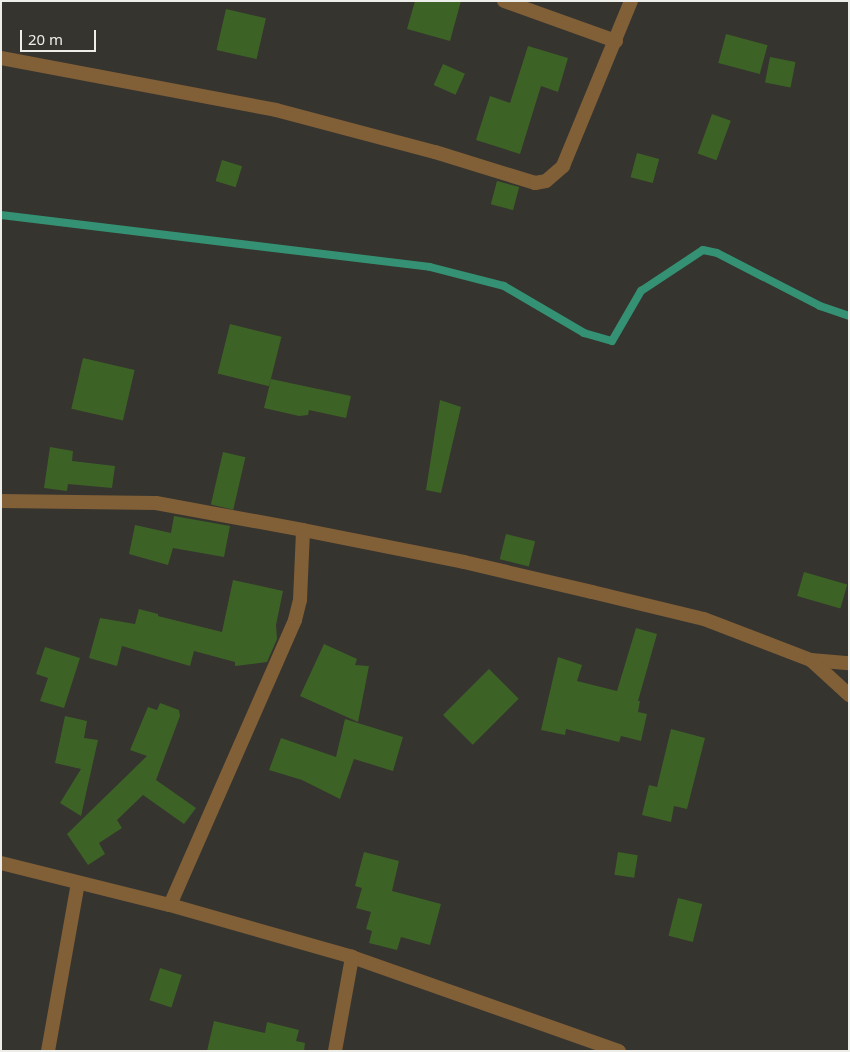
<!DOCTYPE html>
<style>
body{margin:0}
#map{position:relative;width:850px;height:1052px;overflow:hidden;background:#35342f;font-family:"Noto Sans",sans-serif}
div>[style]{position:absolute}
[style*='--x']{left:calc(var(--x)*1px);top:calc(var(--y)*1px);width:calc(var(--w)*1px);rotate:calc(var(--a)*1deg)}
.stream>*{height:8px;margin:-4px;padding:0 4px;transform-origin:4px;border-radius:4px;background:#349173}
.building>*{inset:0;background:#3d6226;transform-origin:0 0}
.minor>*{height:14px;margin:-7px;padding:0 7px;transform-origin:7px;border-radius:7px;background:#815f37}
span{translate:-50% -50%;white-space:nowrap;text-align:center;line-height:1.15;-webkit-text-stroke:4px #35342f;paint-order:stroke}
.frame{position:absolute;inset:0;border:2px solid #ededea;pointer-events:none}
.scale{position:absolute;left:20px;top:30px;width:76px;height:22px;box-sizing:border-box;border:2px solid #ededea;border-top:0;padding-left:6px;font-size:15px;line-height:18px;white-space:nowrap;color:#ededea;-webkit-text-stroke:4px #35342f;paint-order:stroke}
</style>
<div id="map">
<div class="stream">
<i style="--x:1;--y:215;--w:432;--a:6.9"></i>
<i style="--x:430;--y:267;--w:76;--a:14.4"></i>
<i style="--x:504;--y:286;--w:93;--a:30.4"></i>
<i style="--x:584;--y:333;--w:29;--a:16"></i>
<i style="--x:612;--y:341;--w:58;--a:-59.9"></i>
<i style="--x:641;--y:291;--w:74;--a:-33.5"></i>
<i style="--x:703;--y:250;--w:14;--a:12"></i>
<i style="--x:717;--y:253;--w:116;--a:27.2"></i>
<i style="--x:820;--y:306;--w:31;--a:19"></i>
</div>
<div class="building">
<i style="clip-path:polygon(415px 1px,461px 1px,450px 41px,407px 29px)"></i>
<i style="left:226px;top:9px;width:41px;height:42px;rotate:13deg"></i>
<i style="left:726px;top:34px;width:43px;height:30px;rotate:15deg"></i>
<i style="clip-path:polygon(528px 46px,568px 58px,558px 92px,541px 86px,520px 154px,476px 140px,490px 96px,510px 103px)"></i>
<i style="left:770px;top:57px;width:26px;height:26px;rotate:11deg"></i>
<i style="left:443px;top:64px;width:24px;height:23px;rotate:24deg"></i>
<i style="left:712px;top:114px;width:20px;height:42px;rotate:20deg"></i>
<i style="left:637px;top:153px;width:23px;height:25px;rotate:15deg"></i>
<i style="left:222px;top:160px;width:21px;height:22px;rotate:17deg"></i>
<i style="left:497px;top:181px;width:23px;height:24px;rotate:15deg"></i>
<i style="left:230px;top:324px;width:53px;height:51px;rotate:14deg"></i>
<i style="left:83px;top:358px;width:53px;height:52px;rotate:13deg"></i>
<i style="clip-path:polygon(271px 379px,351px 396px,346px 418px,309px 410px,308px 415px,299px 416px,264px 408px)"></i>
<i style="clip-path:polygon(440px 400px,461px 407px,441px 493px,426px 490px)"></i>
<i style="clip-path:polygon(50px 447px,73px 451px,72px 461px,115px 466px,112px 488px,68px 484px,67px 491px,44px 488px)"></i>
<i style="left:223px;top:452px;width:23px;height:54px;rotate:13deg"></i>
<i style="clip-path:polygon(174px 516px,230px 526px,224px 557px,173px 548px,168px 565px,129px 554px,135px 525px,171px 533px)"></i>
<i style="left:506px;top:534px;width:30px;height:26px;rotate:14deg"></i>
<i style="left:804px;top:572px;width:45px;height:25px;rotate:16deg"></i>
<i style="clip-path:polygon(233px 580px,283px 591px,276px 625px,277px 639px,267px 662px,235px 666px,235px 662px,194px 651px,190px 666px,122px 646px,117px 666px,89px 658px,100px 618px,135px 624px,139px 609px,158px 614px,158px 616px,222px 632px)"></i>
<i style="clip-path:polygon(636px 628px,657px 634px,638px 701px,640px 701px,638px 712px,647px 714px,641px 741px,621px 736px,619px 742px,566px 729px,565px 735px,541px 730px,558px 657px,582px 665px,577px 681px,617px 691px)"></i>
<i style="clip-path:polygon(324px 644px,357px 659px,355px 665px,369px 666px,358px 722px,300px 696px)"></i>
<i style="clip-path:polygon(45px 647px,80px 658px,64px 708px,40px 701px,48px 678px,36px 674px)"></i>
<i style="left:489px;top:669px;width:42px;height:65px;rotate:45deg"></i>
<i style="clip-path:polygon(160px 703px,179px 710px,180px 716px,156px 780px,196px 808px,184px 824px,143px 795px,117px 820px,122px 828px,99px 843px,105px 854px,88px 865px,67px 834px,147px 756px,130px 750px,148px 707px,157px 710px)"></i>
<i style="clip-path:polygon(65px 716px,87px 721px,84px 738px,98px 740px,81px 816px,60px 803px,81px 769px,55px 763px)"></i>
<i style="clip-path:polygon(345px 719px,403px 737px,393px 771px,354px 759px,340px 799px,302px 780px,269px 770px,281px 738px,336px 757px)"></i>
<i style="clip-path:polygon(671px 729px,705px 738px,687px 809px,674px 806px,671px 822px,642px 815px,649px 785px,657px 787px)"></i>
<i style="clip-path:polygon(364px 852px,399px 861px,392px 891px,441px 904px,430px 945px,401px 937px,397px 950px,369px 943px,372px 931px,366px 929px,371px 912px,356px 908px,362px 888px,355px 886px)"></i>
<i style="left:618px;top:852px;width:20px;height:23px;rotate:9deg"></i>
<i style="left:678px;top:898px;width:25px;height:39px;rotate:14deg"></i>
<i style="left:160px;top:968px;width:23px;height:34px;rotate:18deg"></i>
<i style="clip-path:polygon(214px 1021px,265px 1033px,267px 1022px,299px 1030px,296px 1041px,305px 1043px,304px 1051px,207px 1051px)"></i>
</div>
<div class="minor">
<i style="--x:504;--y:1;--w:119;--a:19.7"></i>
<i style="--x:1;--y:58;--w:280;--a:10.7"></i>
<i style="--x:276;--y:110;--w:164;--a:14.8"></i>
<i style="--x:435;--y:152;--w:105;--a:17.2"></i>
<i style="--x:535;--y:183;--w:11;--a:-10"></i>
<i style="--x:546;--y:181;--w:23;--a:-41"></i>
<i style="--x:563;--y:166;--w:178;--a:-67.6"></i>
<i style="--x:1;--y:501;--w:155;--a:0.7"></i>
<i style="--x:156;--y:503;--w:149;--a:10.4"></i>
<i style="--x:303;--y:530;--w:164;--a:11.2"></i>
<i style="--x:464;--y:562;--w:131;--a:13.2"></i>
<i style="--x:592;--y:592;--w:115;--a:13.6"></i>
<i style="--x:704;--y:619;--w:115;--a:21"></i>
<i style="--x:811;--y:660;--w:38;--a:5"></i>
<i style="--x:811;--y:660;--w:52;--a:42.6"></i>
<i style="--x:1;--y:863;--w:174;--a:14"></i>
<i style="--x:170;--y:905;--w:189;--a:15.9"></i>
<i style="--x:352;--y:957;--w:283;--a:19.4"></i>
<i style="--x:170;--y:905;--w:311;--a:-66.3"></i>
<i style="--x:295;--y:620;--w:21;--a:-76"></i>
<i style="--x:300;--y:600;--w:70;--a:-87.5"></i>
<i style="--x:48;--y:1051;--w:171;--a:-79.9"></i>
<i style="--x:335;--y:1051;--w:96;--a:-79.7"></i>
</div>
<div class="frame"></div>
<div class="scale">20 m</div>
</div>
